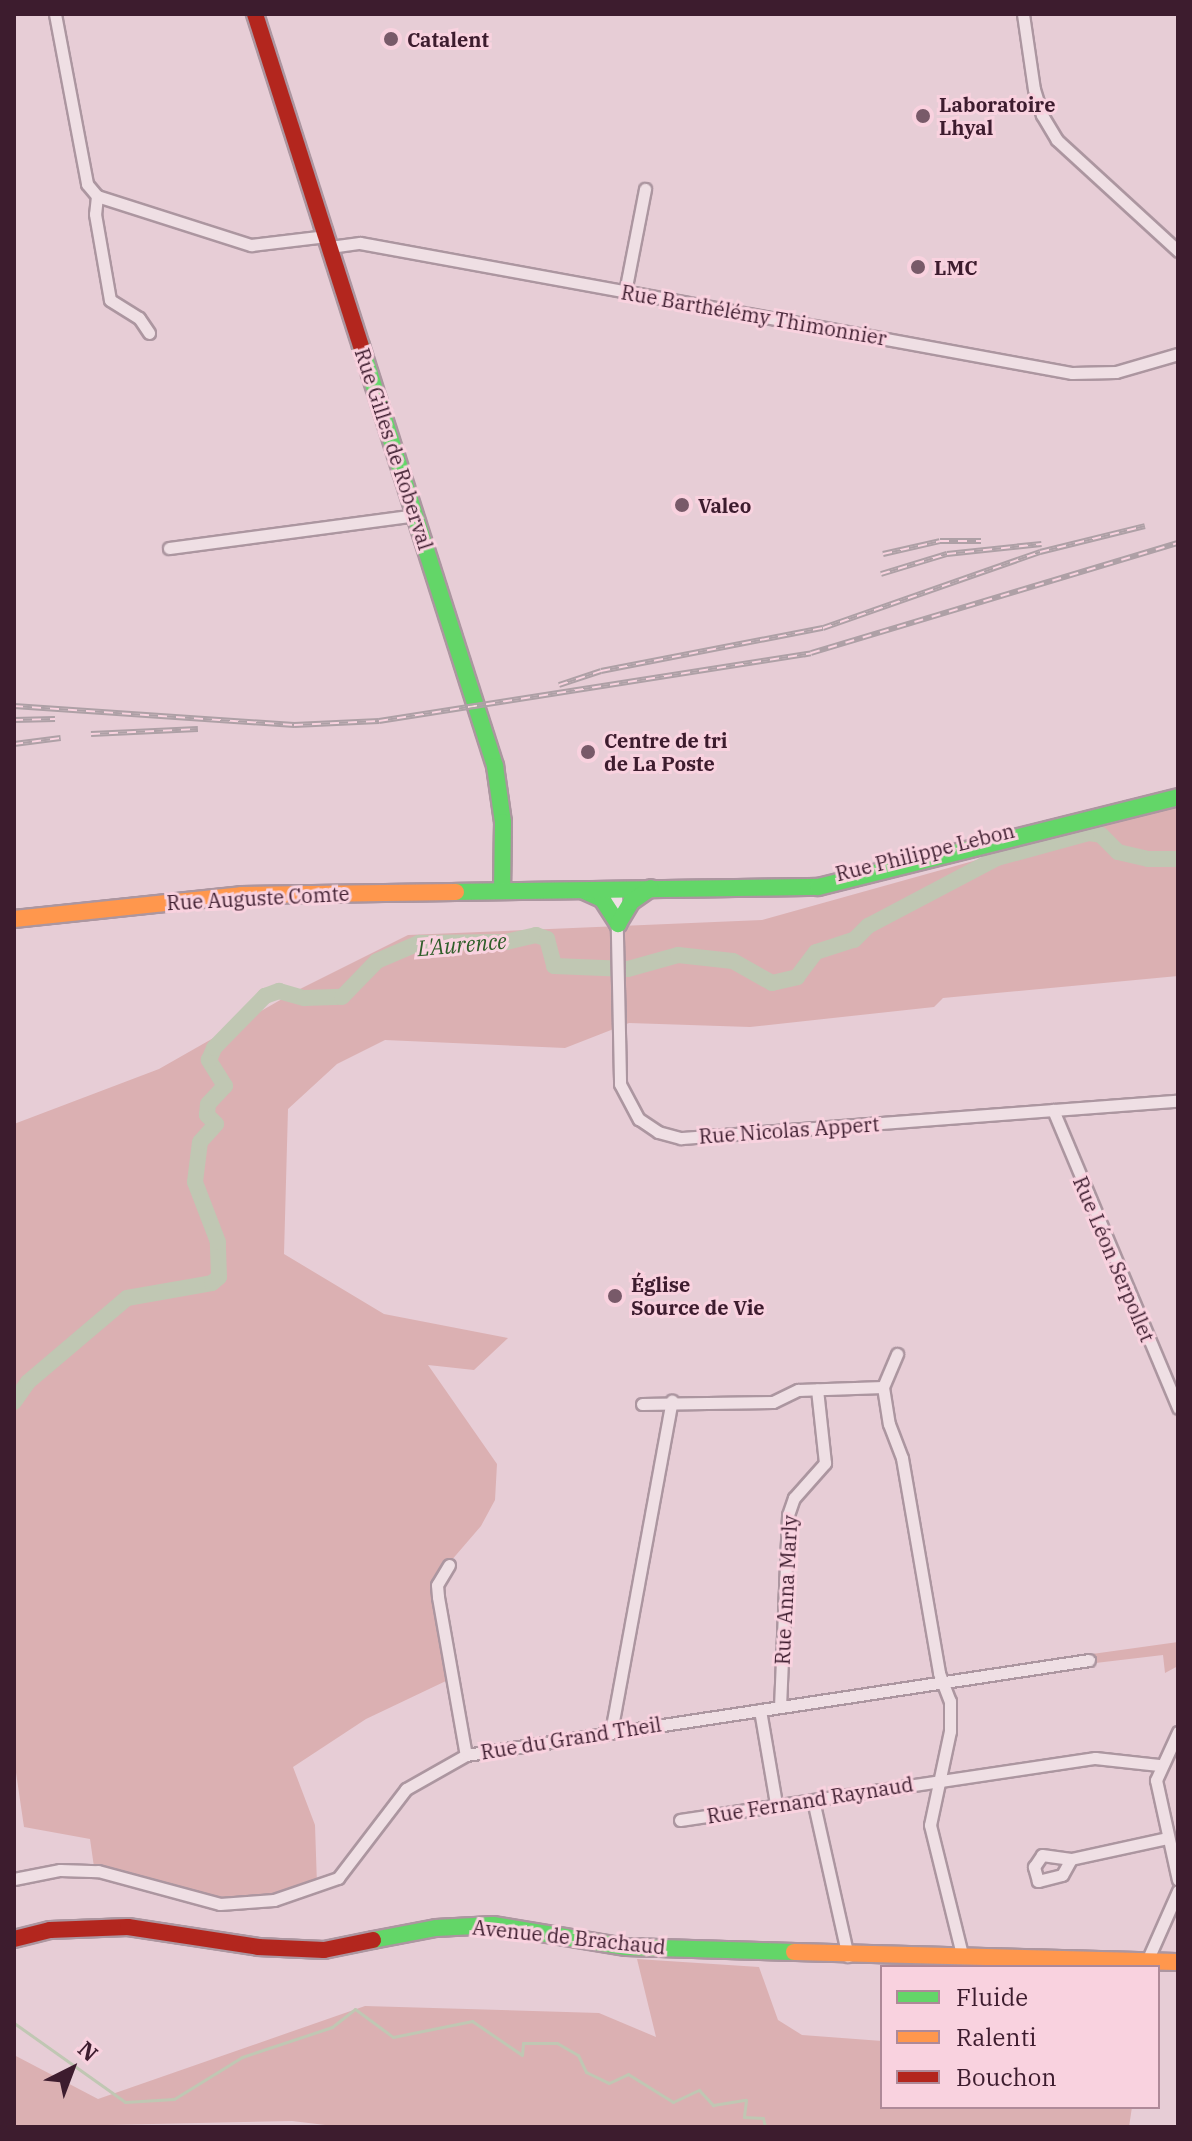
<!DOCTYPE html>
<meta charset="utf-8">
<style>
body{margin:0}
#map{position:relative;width:1192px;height:2141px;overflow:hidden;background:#e7cdd6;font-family:"IBM Plex Serif",serif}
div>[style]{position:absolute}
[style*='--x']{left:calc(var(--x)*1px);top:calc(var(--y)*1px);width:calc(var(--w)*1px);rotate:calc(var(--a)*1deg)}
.green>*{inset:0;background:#dbb0b2}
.stream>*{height:3px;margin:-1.5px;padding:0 1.5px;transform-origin:1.5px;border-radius:1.5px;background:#c0c7b3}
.river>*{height:16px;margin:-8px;padding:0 8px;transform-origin:8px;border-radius:8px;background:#c0c7b3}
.roads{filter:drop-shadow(2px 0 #ac96a0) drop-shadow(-2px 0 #ac96a0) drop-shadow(0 2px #ac96a0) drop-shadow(0 -2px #ac96a0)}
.street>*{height:11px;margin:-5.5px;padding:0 5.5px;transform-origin:5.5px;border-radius:5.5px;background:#efdfe4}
.fast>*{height:16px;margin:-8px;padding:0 8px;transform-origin:8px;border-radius:8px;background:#63d668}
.slow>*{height:16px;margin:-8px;padding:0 8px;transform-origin:8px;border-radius:8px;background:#ff974d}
.jam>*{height:16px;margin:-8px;padding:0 8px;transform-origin:8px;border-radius:8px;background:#b3261e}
.rail>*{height:6px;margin-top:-3px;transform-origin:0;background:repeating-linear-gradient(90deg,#f9d2df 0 9px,#aea0a6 0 18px);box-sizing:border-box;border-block:2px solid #aea0a6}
.dots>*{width:22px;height:22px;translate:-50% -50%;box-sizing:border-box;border:4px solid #f9d2df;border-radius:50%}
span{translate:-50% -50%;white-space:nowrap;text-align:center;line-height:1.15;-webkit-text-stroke:6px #f9d2df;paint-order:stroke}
.poi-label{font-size:20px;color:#3d1c2e;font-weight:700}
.left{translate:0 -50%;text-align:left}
.street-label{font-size:20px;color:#3d1c2e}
.water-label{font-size:22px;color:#2f5e2a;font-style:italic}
.frame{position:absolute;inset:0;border:16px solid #3d1c2e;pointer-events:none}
.legend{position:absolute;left:880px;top:1965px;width:280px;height:144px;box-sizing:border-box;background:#f9d2df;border:2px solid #ae8998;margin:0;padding:10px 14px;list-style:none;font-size:24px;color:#3d1c2e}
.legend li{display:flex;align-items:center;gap:16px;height:40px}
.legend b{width:40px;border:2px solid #ae8998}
.north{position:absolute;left:32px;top:2029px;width:80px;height:80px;-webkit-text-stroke:6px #f9d2df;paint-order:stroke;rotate:42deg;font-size:22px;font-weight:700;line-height:32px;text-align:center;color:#3d1c2e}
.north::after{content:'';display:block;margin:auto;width:28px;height:36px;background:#3d1c2e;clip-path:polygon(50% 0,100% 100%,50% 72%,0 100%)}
</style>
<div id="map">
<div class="green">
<i style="clip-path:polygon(1178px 804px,1178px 976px,943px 998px,934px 1007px,750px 1027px,629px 1023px,565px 1048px,385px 1040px,337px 1064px,288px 1109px,284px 1254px,384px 1314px,508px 1338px,474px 1370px,428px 1365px,497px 1464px,495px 1500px,481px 1526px,438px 1576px,448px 1680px,366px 1719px,293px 1767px,315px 1825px,317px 1885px,286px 1894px,236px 1899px,197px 1893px,94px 1867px,90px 1839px,24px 1827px,14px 1759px,14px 1124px,159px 1069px,296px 991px,408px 935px,762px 920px)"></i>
<i style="clip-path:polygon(1178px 1642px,1178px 1666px,1165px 1673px,1163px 1655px,1087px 1664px,1085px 1655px)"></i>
<i style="clip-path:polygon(637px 1959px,759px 1967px,778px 2020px,802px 2035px,882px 2041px,882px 2107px,1132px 2107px,1129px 2127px,342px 2127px,292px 2121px,14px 2127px,14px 2055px,98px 2099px,365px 2006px,599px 2013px,656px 2037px)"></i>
</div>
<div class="stream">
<i style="--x:14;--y:2023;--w:136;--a:35.4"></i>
<i style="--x:125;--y:2102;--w:49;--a:-3.5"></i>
<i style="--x:174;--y:2099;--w:80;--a:-31.7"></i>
<i style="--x:242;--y:2057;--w:95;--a:-18.4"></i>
<i style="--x:332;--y:2027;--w:29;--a:-38"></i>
<i style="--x:355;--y:2009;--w:47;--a:36.4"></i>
<i style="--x:393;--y:2037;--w:81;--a:-11.4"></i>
<i style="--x:472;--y:2021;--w:60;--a:34.2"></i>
<i style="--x:522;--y:2055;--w:12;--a:-85"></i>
<i style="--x:523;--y:2043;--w:34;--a:0"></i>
<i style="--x:557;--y:2043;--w:24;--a:30"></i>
<i style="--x:578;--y:2055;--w:19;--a:65"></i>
<i style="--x:586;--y:2072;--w:25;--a:26"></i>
<i style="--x:609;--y:2083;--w:21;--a:-25"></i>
<i style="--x:628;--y:2074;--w:53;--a:31.9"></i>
<i style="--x:673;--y:2102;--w:29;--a:-25"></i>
<i style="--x:699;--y:2090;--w:21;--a:47"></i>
<i style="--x:713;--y:2105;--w:33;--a:-9"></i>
<i style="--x:746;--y:2100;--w:17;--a:97"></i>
<i style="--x:744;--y:2117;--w:19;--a:3"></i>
<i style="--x:763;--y:2118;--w:9;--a:77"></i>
<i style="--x:770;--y:2127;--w:15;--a:0"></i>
</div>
<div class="river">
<i style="--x:14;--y:1402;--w:24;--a:-55"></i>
<i style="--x:28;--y:1382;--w:130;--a:-40.3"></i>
<i style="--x:127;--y:1298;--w:86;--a:-10"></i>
<i style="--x:212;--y:1283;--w:9;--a:-41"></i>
<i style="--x:219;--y:1277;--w:35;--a:-92"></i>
<i style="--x:218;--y:1242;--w:64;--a:-111"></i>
<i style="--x:195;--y:1182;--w:40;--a:-82.9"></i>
<i style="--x:200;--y:1142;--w:24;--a:-48"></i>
<i style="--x:216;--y:1124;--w:13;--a:-135"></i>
<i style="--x:207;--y:1115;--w:11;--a:-85"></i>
<i style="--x:208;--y:1104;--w:25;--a:-47"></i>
<i style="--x:225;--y:1086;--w:31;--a:-122"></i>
<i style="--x:209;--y:1060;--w:13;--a:-67"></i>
<i style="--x:214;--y:1048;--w:73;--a:-45.6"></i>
<i style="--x:265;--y:996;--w:15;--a:-20"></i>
<i style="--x:279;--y:991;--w:26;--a:16"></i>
<i style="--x:304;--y:998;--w:38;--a:-2"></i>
<i style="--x:342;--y:997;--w:50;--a:-45.8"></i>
<i style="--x:377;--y:961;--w:46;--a:-23.2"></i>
<i style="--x:419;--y:943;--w:87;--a:-0.7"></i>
<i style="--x:506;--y:942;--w:31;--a:-13"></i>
<i style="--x:536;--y:935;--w:12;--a:20"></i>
<i style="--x:547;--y:939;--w:28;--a:75"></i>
<i style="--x:554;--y:966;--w:74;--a:2.3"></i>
<i style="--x:628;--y:969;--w:52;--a:-15.6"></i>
<i style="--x:678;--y:955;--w:55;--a:6.2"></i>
<i style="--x:733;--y:961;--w:45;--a:29.4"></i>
<i style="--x:772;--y:983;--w:26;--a:-13"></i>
<i style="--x:797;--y:977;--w:31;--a:-53"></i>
<i style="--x:816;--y:952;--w:40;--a:-18"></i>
<i style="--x:854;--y:940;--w:20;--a:-45"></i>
<i style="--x:868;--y:926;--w:146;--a:-27.8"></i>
<i style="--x:997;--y:858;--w:95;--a:-15.2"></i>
<i style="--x:1089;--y:833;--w:12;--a:9"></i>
<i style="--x:1101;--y:835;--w:24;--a:45"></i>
<i style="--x:1118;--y:852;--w:31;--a:13"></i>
<i style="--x:1148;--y:859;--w:30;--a:0"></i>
</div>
<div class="roads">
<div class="street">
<i style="--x:55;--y:14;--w:173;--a:79.3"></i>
<i style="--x:87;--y:184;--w:16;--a:50"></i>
<i style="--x:97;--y:196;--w:18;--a:96"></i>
<i style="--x:95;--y:214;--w:87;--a:80.1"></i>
<i style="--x:110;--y:300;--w:34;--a:32"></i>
<i style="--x:139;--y:318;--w:18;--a:56"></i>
<i style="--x:1023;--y:14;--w:76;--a:81.7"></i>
<i style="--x:1034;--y:89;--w:27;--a:73"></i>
<i style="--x:1042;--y:115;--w:29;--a:59"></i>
<i style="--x:1057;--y:140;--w:164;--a:42.5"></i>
<i style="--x:97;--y:196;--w:162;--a:17.7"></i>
<i style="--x:251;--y:245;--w:76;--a:-6.8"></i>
<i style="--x:330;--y:247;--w:30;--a:-8"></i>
<i style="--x:360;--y:243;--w:724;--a:10.35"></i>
<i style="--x:1072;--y:373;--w:44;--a:-1.3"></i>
<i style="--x:1116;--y:372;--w:65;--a:-16.2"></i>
<i style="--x:625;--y:292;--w:105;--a:-79"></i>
<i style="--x:169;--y:548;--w:248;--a:-7.6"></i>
<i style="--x:616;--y:889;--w:195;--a:88.8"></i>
<i style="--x:620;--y:1084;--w:40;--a:62"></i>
<i style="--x:639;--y:1119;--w:23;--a:34"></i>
<i style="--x:658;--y:1132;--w:24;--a:15"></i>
<i style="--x:681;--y:1138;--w:498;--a:-4.3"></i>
<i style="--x:1053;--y:1110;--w:323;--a:67.2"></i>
<i style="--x:883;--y:1387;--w:36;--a:-67"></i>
<i style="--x:642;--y:1404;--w:131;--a:-0.9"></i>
<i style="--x:773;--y:1402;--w:28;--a:-26"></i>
<i style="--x:798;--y:1390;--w:85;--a:-2"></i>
<i style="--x:883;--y:1387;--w:37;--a:81"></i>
<i style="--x:889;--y:1424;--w:36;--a:69"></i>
<i style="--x:902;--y:1458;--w:218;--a:80.2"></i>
<i style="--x:939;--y:1673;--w:30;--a:69"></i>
<i style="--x:950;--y:1701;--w:30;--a:90"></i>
<i style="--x:950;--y:1731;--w:96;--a:102"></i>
<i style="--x:930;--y:1825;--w:137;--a:76.1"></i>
<i style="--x:449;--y:1565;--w:23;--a:121"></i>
<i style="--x:437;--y:1585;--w:12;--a:85"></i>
<i style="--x:438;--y:1597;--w:160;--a:80"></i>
<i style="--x:780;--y:1707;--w:192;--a:-87.6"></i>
<i style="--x:788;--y:1515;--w:18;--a:-71"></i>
<i style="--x:794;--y:1498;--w:47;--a:-48.5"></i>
<i style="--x:825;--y:1463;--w:74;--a:-96.2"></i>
<i style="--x:760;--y:1710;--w:95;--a:80.3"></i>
<i style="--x:611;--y:1732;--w:337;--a:-79.6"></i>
<i style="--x:1178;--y:1732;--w:53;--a:114.6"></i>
<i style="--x:1156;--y:1780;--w:102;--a:77.6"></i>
<i style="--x:813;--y:1800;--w:160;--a:77.4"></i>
<i style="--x:680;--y:1820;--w:420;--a:-8.5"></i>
<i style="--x:1095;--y:1758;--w:64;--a:6.2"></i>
<i style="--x:1071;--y:1859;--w:18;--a:119"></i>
<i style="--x:1062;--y:1875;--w:25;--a:166"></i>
<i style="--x:1038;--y:1881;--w:15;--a:-106"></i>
<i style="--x:1034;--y:1867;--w:14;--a:-56"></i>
<i style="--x:1042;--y:1855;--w:29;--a:8"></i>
<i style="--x:1071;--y:1859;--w:98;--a:-12.3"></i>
<i style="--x:14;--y:1879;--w:47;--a:-11.1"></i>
<i style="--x:60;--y:1870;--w:38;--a:2"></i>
<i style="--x:98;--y:1871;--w:126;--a:15.1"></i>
<i style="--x:220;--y:1904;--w:54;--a:-4.2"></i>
<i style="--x:274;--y:1900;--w:68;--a:-19"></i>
<i style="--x:338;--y:1878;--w:112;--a:-52.6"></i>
<i style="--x:406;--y:1789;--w:69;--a:-29.5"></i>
<i style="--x:466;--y:1755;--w:630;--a:-8.67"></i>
<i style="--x:1147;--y:1961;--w:77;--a:-66.1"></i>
</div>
<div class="fast">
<i style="--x:361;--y:346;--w:441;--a:72.3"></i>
<i style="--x:495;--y:766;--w:57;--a:81.9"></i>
<i style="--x:503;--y:822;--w:68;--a:90.8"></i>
<i style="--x:584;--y:891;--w:20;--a:24"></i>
<i style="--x:602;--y:899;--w:30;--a:57"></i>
<i style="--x:456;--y:892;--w:362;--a:-0.8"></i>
<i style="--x:818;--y:887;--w:371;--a:-14"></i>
<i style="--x:618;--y:924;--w:26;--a:-59"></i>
<i style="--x:631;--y:902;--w:24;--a:-35"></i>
<i style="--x:373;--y:1940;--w:64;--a:-10.8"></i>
<i style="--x:436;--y:1928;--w:57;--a:-3"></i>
<i style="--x:493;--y:1925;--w:135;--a:9.4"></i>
<i style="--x:626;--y:1947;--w:168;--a:1.7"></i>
</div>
<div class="slow">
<i style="--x:14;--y:919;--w:228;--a:-6"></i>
<i style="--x:241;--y:895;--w:215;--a:-0.8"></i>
<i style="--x:794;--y:1952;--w:384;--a:1.5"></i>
</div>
<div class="jam">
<i style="--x:255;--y:14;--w:349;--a:72.3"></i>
<i style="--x:14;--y:1939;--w:37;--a:-14"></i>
<i style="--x:50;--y:1930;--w:78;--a:-2.2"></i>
<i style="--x:128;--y:1927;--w:132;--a:8.7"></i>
<i style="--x:258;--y:1947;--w:66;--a:2.6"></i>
<i style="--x:324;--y:1950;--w:50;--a:-11.5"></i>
</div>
</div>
<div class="rail">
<i style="--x:883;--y:554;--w:58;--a:-12.8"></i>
<i style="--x:940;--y:541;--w:41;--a:0"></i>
<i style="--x:881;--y:574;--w:69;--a:-16.9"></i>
<i style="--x:947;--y:554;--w:95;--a:-6.1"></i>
<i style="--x:559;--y:685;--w:44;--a:-18.4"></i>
<i style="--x:601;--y:671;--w:226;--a:-11"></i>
<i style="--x:823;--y:628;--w:230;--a:-19.3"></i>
<i style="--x:1040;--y:552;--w:108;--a:-13.9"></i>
<i style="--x:14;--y:706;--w:281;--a:3.9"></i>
<i style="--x:294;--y:725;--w:85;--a:-2.7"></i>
<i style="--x:379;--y:721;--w:437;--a:-8.9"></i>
<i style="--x:811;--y:653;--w:383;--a:-16.7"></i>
<i style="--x:14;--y:720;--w:41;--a:-1.4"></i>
<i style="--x:91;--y:734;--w:107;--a:-2.7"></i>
<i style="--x:14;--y:744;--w:47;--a:-7.3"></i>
</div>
<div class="dots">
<i style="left:391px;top:39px;background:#785a69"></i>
<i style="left:923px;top:116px;background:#785a69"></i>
<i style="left:918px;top:267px;background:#785a69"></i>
<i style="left:682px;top:505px;background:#785a69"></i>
<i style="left:588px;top:752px;background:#785a69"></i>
<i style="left:615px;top:1296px;background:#785a69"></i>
</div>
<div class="poi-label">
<span class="left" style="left:407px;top:39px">Catalent</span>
<span class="left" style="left:939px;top:116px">Laboratoire<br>Lhyal</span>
<span class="left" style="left:934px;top:267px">LMC</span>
<span class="left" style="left:698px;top:505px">Valeo</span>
<span class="left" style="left:604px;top:752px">Centre de tri<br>de La Poste</span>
<span class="left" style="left:631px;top:1296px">Église<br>Source de Vie</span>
</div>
<div class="street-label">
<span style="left:754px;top:315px;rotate:10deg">Rue Barthélémy Thimonnier</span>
<span style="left:394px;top:449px;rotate:72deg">Rue Gilles de Roberval</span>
<span style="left:925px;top:852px;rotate:-14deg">Rue Philippe Lebon</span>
<span style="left:258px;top:898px;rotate:-3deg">Rue Auguste Comte</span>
<span style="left:789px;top:1130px;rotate:-4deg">Rue Nicolas Appert</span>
<span style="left:1114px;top:1259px;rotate:67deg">Rue Léon Serpollet</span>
<span style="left:786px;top:1590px;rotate:-87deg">Rue Anna Marly</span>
<span style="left:571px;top:1738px;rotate:-9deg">Rue du Grand Theil</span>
<span style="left:810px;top:1800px;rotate:-9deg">Rue Fernand Raynaud</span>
<span style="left:569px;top:1937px;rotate:6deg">Avenue de Brachaud</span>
</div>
<div class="water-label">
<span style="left:462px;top:944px;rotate:-5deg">L'Aurence</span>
</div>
<div class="frame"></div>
<ul class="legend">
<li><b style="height:10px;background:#63d668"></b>Fluide</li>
<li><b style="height:10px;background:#ff974d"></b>Ralenti</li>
<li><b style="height:10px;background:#b3261e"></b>Bouchon</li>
</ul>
<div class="north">N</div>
</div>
